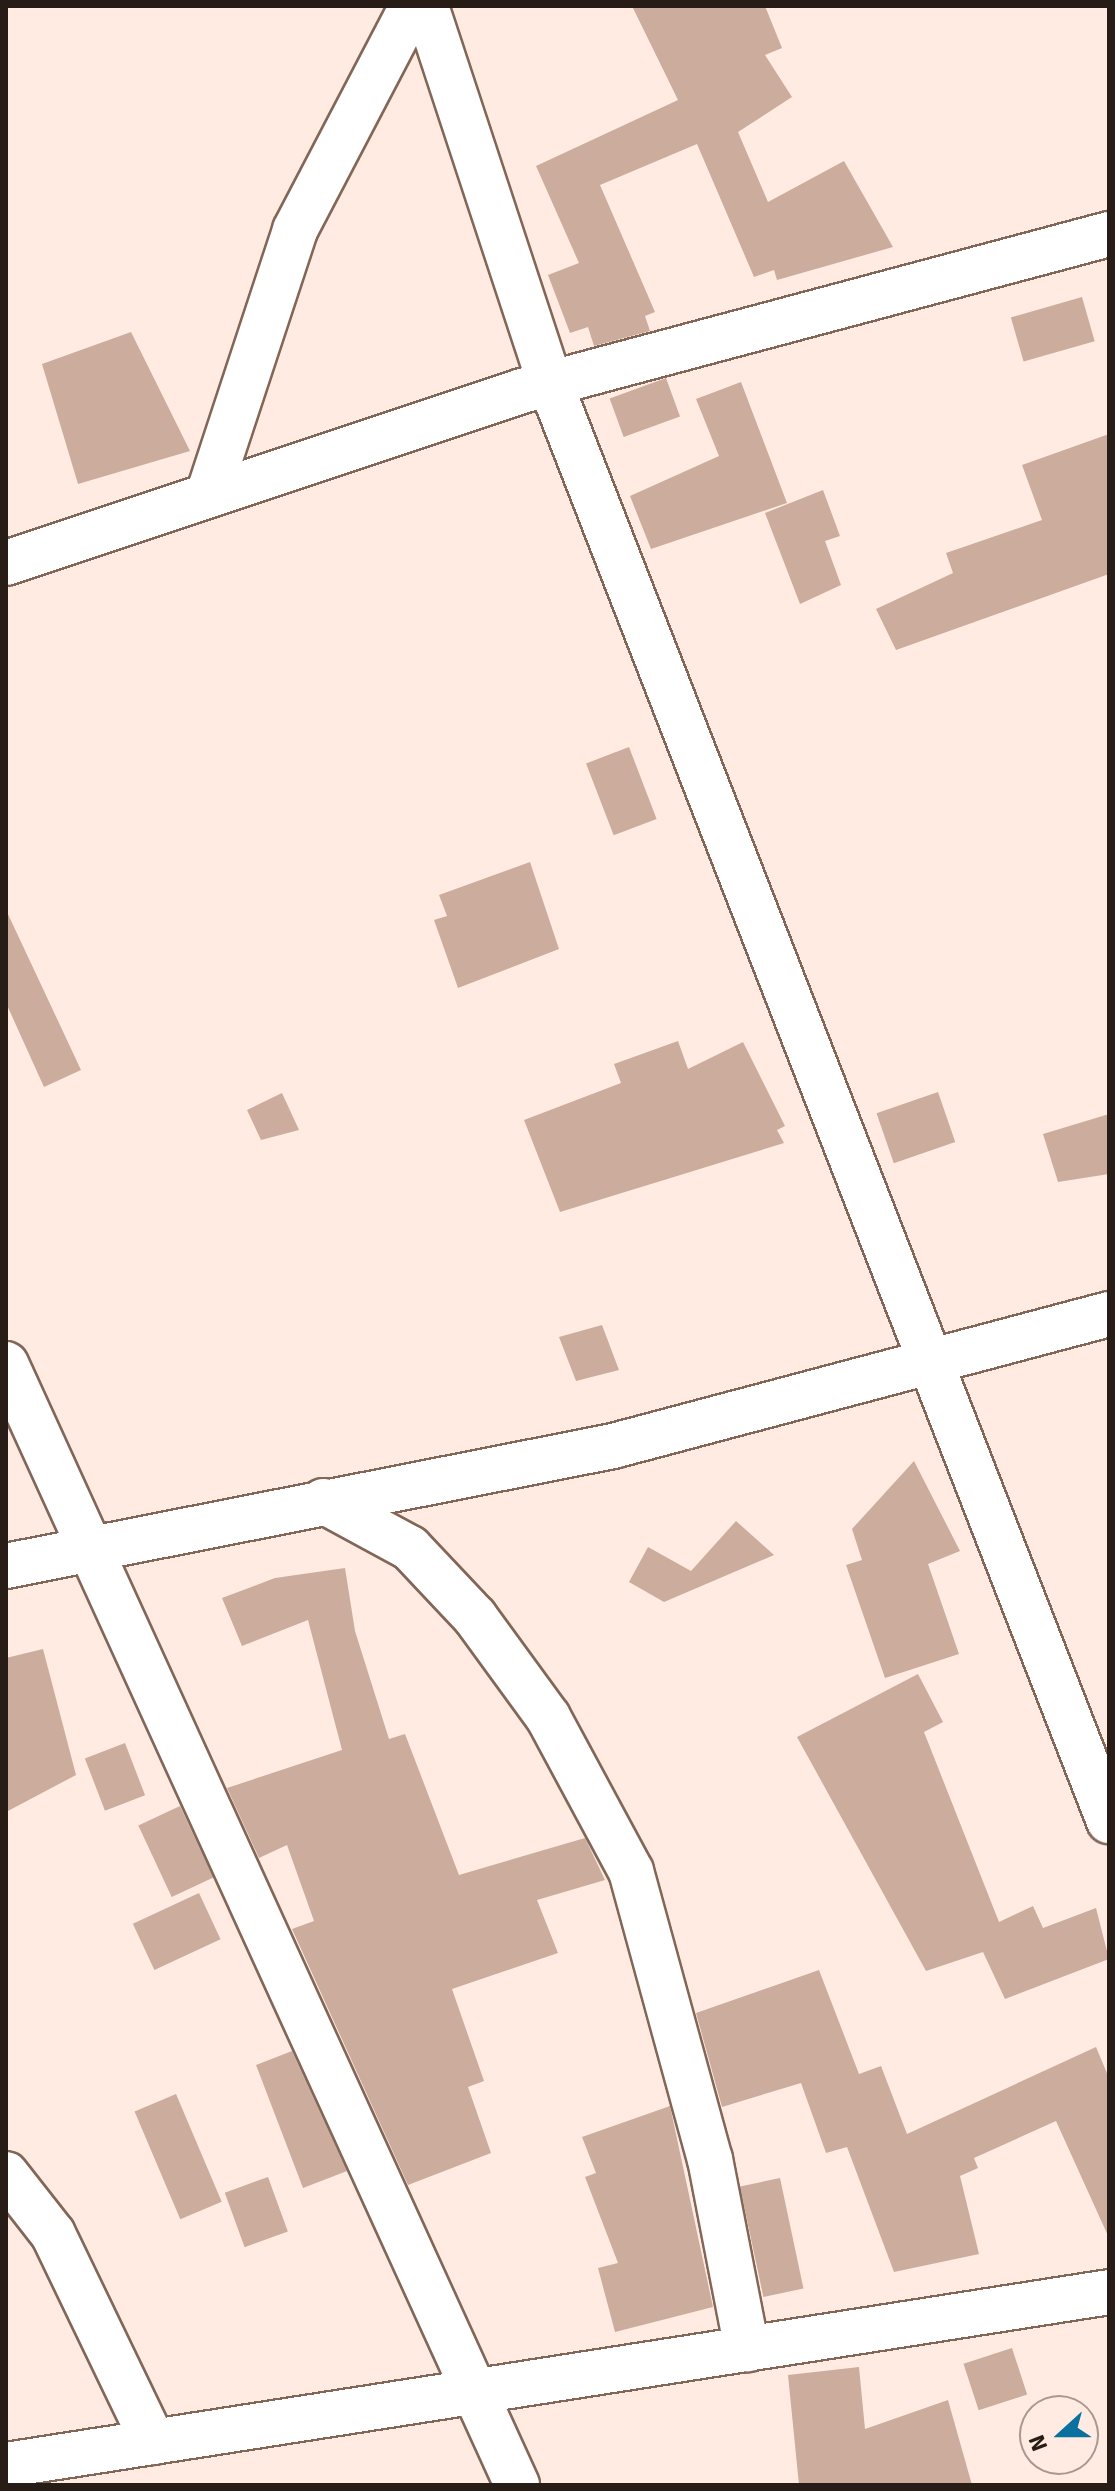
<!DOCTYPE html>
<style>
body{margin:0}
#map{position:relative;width:1115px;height:2491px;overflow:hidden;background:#ffebe1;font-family:Signika,sans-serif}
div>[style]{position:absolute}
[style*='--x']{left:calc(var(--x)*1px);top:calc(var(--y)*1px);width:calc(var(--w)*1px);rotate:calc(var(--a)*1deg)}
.building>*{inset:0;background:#ccad9d;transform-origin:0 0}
.roads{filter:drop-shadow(2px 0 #826657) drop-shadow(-2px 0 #826657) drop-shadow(0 2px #826657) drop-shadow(0 -2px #826657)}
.minor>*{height:44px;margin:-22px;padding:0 22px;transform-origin:22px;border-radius:22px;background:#fff}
span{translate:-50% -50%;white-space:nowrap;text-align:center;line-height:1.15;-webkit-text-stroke:6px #ffebe1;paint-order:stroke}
.frame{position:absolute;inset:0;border:8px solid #271c16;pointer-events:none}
.north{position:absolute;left:1019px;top:2395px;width:80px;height:80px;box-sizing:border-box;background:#ffebe1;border:2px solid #a99890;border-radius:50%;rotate:249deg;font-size:22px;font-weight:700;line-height:32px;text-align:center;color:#271c16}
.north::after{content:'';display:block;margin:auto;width:28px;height:36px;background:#0a709d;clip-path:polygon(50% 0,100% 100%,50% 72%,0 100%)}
</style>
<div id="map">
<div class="building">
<i style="clip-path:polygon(632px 6px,765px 6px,782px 48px,765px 55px,792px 97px,738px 132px,768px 202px,844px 161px,893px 247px,777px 280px,774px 270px,754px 277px,697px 144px,600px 185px,655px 312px,645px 316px,650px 331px,594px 346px,588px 327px,570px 333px,548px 275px,579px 263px,536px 166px,678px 100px)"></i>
<i style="left:1082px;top:297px;width:46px;height:74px;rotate:74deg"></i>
<i style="clip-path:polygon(131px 332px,190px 451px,78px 484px,42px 364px)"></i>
<i style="left:666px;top:378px;width:41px;height:60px;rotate:70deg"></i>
<i style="clip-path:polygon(741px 382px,787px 503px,651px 549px,630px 496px,719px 456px,696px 399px)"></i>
<i style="clip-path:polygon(1109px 434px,1109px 574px,896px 650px,876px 609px,953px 573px,946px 553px,1042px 520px,1022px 465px)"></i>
<i style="clip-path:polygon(823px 490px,840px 536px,825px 541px,841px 585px,800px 604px,765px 513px)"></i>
<i style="left:629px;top:747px;width:77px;height:46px;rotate:69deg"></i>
<i style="clip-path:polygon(530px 862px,559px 949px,458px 988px,434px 920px,447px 916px,439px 895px)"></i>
<i style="clip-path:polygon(6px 910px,81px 1070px,44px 1087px,6px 1003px)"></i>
<i style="clip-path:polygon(678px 1041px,688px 1069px,743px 1042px,785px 1126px,777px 1130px,784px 1143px,560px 1212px,524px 1120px,621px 1083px,614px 1064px)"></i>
<i style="left:938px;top:1092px;width:53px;height:65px;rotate:71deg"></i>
<i style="clip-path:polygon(282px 1093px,299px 1130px,261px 1140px,247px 1110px)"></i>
<i style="clip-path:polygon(1109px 1114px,1109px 1174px,1058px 1182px,1043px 1134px)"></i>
<i style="clip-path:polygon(602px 1325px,619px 1370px,576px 1381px,559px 1337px)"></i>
<i style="clip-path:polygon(914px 1461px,960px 1551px,928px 1564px,959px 1654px,885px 1678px,846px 1565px,862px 1560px,852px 1529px)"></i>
<i style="clip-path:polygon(736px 1521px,774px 1555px,664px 1602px,629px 1582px,648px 1547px,691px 1571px)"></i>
<i style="clip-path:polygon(345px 1568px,355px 1631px,389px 1739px,405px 1734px,459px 1875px,585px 1838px,605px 1880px,537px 1900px,558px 1953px,452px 1989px,484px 2081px,468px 2087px,491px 2153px,408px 2185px,292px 1929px,314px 1921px,287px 1845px,259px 1858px,227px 1788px,342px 1750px,308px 1620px,242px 1646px,222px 1598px,275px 1578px)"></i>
<i style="clip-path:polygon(43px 1649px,76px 1775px,6px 1812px,6px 1658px)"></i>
<i style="clip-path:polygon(918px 1674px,943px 1722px,924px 1732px,999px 1922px,1033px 1906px,1043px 1928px,1096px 1908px,1109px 1959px,1005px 1999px,983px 1952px,926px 1971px,797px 1737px)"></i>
<i style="left:125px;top:1743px;width:56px;height:43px;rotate:69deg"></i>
<i style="left:180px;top:1806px;width:79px;height:46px;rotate:65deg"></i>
<i style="left:199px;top:1893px;width:51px;height:73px;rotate:65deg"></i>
<i style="clip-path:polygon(819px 1970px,859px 2074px,881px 2066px,907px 2134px,1096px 2047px,1109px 2078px,1109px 2238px,1056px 2121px,974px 2158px,978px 2168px,960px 2176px,979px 2254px,894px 2272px,847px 2147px,826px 2153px,801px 2083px,722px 2107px,696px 2013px)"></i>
<i style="clip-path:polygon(292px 2051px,347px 2171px,303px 2188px,256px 2065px)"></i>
<i style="left:176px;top:2094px;width:117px;height:45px;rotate:67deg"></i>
<i style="clip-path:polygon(670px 2106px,713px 2307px,615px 2332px,598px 2268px,618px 2263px,585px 2177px,596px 2173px,582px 2137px)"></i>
<i style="left:268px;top:2177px;width:58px;height:46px;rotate:70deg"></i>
<i style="left:780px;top:2178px;width:113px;height:41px;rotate:78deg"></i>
<i style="left:1012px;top:2348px;width:49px;height:51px;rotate:72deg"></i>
<i style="clip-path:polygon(859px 2367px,865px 2429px,948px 2400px,972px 2485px,799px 2485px,788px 2375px)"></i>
</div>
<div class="roads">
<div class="minor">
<i style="--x:426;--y:6;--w:397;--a:71.8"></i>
<i style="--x:550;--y:383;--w:1543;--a:68.76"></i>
<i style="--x:208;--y:495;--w:279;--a:-71.8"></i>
<i style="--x:295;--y:230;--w:253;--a:-62.4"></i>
<i style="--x:6;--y:563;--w:544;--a:-18.43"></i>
<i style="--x:522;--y:391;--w:608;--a:-14.97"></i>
<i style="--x:6;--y:1364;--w:1232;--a:65.49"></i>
<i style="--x:323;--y:1501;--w:99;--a:28.4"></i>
<i style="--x:410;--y:1548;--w:95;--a:46.7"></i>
<i style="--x:475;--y:1617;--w:124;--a:53.9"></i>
<i style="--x:548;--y:1717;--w:175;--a:61.7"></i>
<i style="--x:631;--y:1871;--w:299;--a:74.7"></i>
<i style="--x:710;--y:2159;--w:194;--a:79"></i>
<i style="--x:6;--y:1566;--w:619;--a:-11.18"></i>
<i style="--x:613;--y:1446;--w:513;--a:-14.9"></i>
<i style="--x:6;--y:2174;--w:76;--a:51.9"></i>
<i style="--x:53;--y:2234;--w:231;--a:64.3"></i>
<i style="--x:6;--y:2465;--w:1116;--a:-8.91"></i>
</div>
</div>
<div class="frame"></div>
<div class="north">N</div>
</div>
